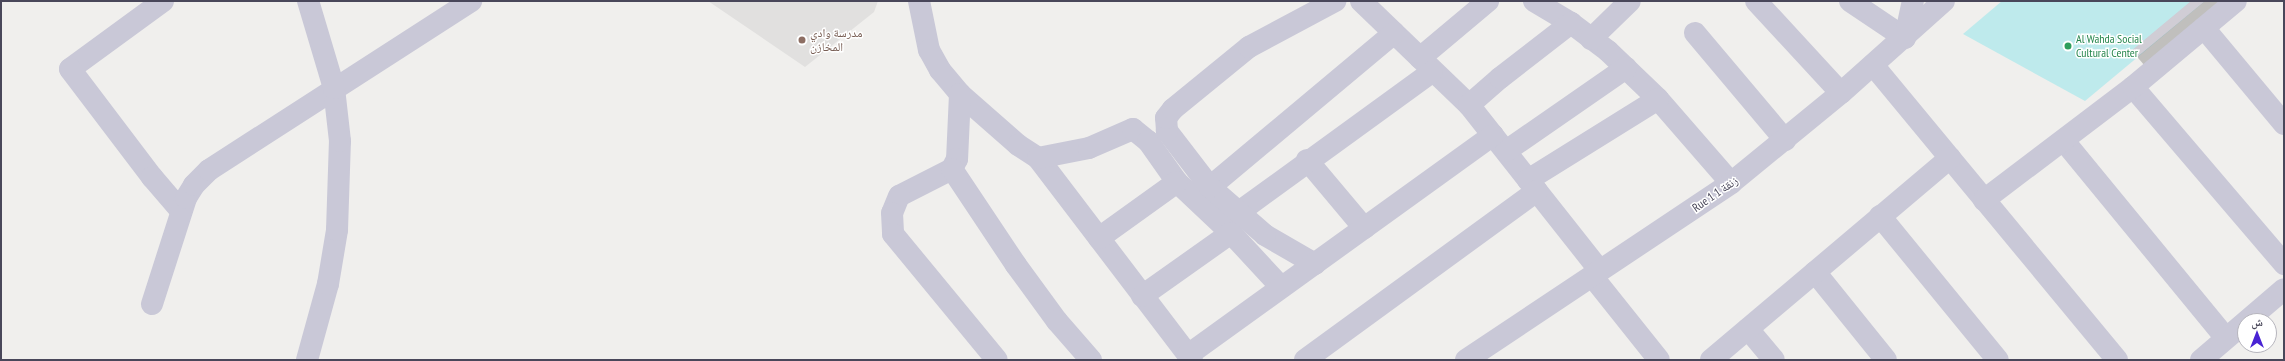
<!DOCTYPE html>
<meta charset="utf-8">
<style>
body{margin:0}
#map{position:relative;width:2285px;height:361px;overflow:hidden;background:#f0efed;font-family:"PT Sans Narrow","Noto Naskh Arabic",sans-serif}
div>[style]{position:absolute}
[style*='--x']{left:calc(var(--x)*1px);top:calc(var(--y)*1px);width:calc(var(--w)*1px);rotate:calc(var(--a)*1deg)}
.education>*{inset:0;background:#e1e0df}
.green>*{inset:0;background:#beeaec}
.shadow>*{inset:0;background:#0003}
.building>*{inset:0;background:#d0cdd5}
.minor>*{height:22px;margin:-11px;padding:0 11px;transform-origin:11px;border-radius:11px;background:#c9c8d7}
.dots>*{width:11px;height:11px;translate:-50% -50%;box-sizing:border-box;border:2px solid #fff;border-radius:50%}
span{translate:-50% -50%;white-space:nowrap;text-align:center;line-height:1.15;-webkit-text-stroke:3px #fff;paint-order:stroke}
.education-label{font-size:12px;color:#785e54}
.left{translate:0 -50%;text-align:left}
.leisure-label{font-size:12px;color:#27864d}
.street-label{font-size:12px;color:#49475a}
.frame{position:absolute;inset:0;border:2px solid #49475a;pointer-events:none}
.north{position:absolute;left:2237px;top:313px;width:40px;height:40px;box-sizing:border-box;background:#fff;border:1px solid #b6b5bd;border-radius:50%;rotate:0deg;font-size:11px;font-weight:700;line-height:16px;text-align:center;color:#49475a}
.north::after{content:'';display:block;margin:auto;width:14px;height:18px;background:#4923d4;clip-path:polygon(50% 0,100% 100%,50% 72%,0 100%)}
</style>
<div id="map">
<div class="education">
<i style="clip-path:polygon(708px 1px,878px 1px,874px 12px,805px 67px)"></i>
</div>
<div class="green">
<i style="clip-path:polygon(2002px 1px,2205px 1px,2085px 101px,1963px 34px)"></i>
</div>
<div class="shadow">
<i style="clip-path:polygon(2192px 1px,2222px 1px,2145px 66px,2132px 51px)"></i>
</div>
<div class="building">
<i style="clip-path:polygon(2191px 1px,2205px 1px,2136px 58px,2131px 51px)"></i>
</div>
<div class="minor">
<i style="--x:163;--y:1;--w:115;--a:143.8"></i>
<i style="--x:70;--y:69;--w:136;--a:52.8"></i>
<i style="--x:152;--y:177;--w:45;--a:49.5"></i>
<i style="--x:919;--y:1;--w:50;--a:78.5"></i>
<i style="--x:929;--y:50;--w:23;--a:61"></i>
<i style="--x:940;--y:70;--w:31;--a:50"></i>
<i style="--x:960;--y:94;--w:77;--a:41.3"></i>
<i style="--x:1018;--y:145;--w:24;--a:33"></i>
<i style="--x:1038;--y:158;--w:254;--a:52.7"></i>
<i style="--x:1361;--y:1;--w:150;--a:43.9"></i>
<i style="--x:1469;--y:105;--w:211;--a:51.7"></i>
<i style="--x:1534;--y:1;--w:43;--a:30.7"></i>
<i style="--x:1571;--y:23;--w:46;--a:37.1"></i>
<i style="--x:1608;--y:51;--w:69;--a:43.8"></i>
<i style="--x:1658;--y:99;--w:111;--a:49"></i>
<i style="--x:1756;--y:1;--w:125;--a:47.3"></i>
<i style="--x:1850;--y:1;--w:66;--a:33.9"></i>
<i style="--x:1905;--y:38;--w:38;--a:-78"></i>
<i style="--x:2204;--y:28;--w:125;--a:50.2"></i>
<i style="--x:1695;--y:33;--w:140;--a:49.9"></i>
<i style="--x:1591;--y:39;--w:54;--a:-44.3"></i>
<i style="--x:1420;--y:58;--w:89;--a:-40"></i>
<i style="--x:1873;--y:65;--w:383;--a:50.4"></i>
<i style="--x:2133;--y:87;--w:233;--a:49.5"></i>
<i style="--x:960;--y:94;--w:65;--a:92.6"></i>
<i style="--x:957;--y:159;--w:11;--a:117"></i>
<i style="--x:952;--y:169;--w:59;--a:153"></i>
<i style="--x:899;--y:196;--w:18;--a:112"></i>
<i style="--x:892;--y:213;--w:21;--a:87"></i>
<i style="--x:893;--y:234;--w:163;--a:50.5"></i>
<i style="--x:1469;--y:105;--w:41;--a:-41.1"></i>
<i style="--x:1500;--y:78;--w:90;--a:-37.8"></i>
<i style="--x:2064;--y:141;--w:254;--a:50.6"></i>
<i style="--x:1506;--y:151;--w:146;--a:-34.7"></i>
<i style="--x:1038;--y:158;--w:52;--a:-11.1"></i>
<i style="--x:1089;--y:148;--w:48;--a:-23.4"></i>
<i style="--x:1133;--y:129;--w:19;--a:39"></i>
<i style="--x:1148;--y:141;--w:50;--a:54.7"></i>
<i style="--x:1177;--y:182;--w:74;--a:43.4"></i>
<i style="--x:1231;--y:233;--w:74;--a:47.2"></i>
<i style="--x:1307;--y:160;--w:89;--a:50"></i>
<i style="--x:952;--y:169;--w:115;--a:56.3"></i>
<i style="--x:1016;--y:265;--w:69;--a:53.8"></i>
<i style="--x:1057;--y:321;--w:52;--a:48.9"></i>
<i style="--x:1528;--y:180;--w:153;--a:-31.9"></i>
<i style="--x:1210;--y:187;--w:240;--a:-39.9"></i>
<i style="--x:1984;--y:200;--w:187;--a:-37.2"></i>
<i style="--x:2133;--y:87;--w:134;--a:-39.9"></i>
<i style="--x:1239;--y:212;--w:238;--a:-36"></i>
<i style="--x:1880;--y:216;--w:186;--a:50.7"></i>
<i style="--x:1099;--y:238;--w:96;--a:-35.7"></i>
<i style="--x:1315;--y:264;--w:58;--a:-149.9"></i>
<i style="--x:1265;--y:235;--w:73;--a:-138.9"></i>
<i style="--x:1210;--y:187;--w:71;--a:-127.5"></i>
<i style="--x:1167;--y:131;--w:13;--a:-94"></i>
<i style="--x:1166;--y:118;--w:11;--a:-52"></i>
<i style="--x:1173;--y:109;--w:98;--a:-39.2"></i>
<i style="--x:1249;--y:47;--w:98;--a:-28.1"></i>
<i style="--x:1815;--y:272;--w:113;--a:51.1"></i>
<i style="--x:1592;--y:276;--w:107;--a:51.4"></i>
<i style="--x:1142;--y:296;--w:109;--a:-35.3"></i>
<i style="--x:152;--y:304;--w:111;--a:-72.2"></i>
<i style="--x:186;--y:198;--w:15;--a:-58"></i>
<i style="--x:194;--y:185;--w:21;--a:-45"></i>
<i style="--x:209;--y:170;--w:312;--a:-32.8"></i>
<i style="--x:1748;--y:329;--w:40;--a:50"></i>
<i style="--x:1188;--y:355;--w:376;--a:-35.8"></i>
<i style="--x:307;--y:360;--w:79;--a:-74.6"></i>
<i style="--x:328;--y:284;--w:55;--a:-80.5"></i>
<i style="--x:337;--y:230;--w:89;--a:-88.1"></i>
<i style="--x:340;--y:141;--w:53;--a:-96.5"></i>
<i style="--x:334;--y:88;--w:91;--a:-106.6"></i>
<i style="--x:1305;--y:360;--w:287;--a:-36.1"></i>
<i style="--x:1466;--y:360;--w:319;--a:-33.7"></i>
<i style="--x:1731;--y:183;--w:142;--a:-39.3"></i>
<i style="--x:1841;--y:93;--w:138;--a:-41.8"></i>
<i style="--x:1711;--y:360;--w:313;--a:-40.2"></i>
<i style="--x:2201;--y:360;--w:109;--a:-40.5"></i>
</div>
<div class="dots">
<i style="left:802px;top:40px;background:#8d6e63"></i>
<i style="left:2068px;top:46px;background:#2e9e5b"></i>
</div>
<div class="education-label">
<span class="left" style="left:810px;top:40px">مدرسة وادي<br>المخازن</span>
</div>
<div class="leisure-label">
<span class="left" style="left:2076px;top:46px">Al Wahda Social<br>Cultural Center</span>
</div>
<div class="street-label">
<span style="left:1715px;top:194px;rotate:-35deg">Rue 1 زنقة 1</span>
</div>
<div class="frame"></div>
<div class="north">ش</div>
</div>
